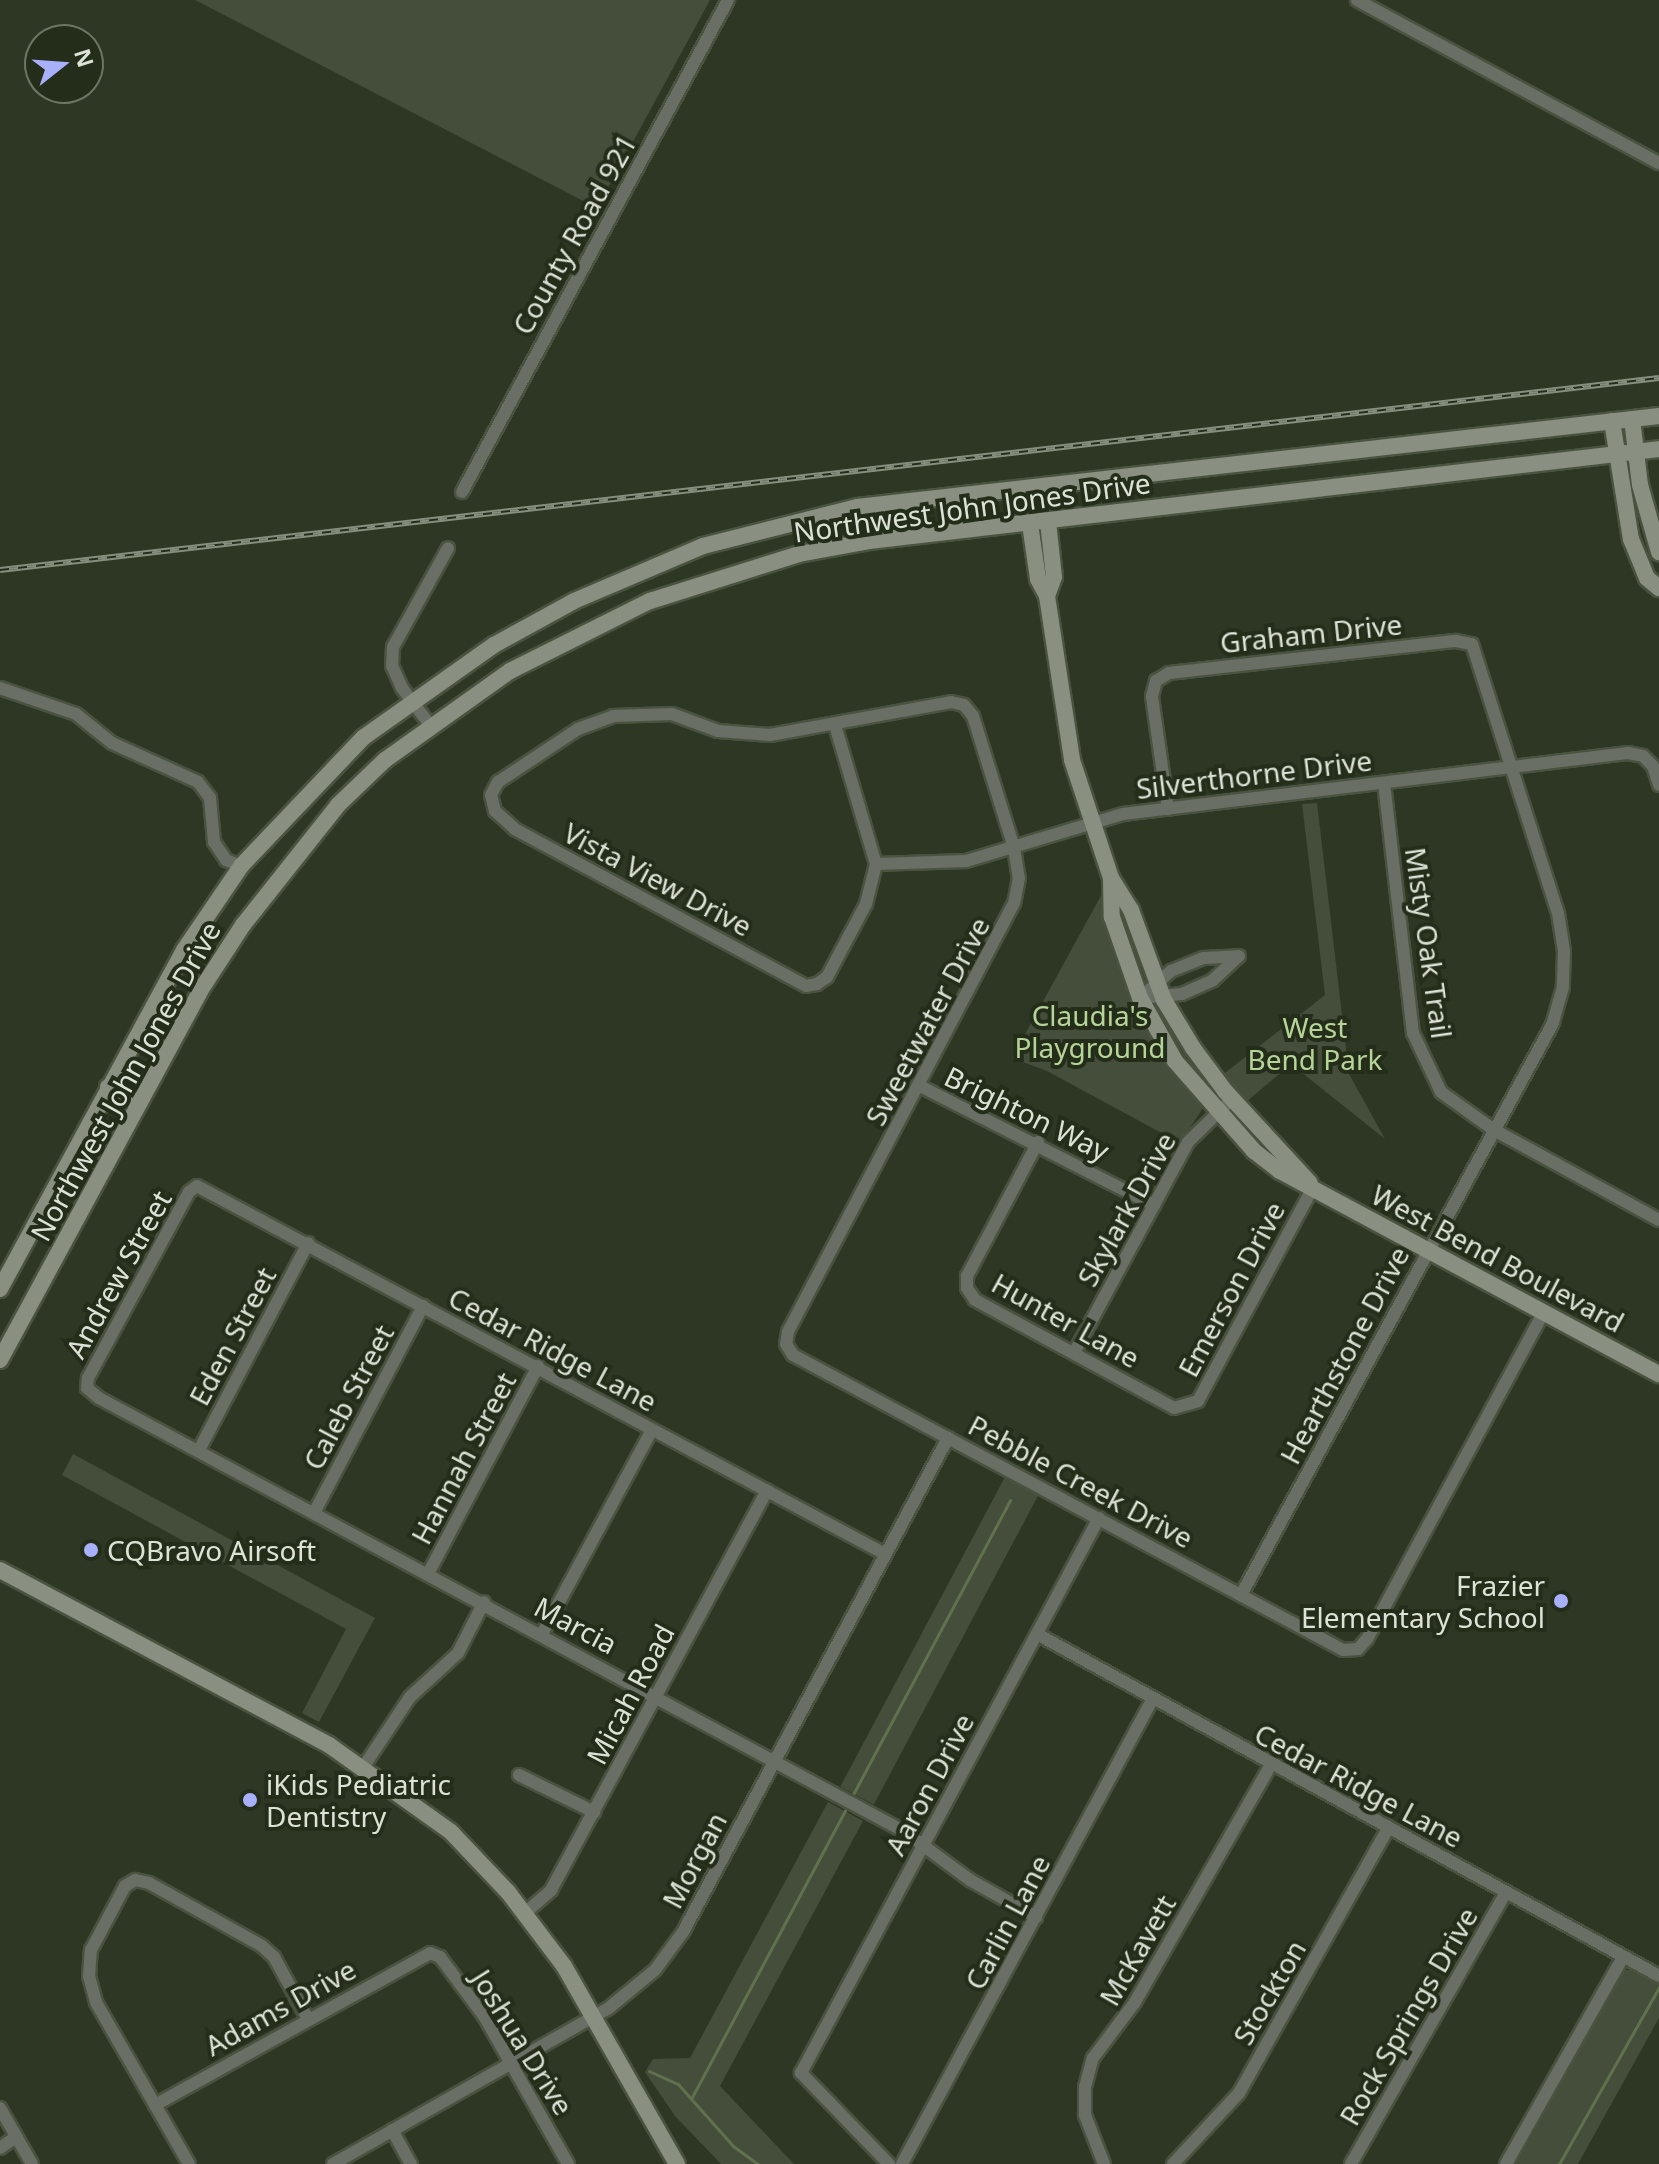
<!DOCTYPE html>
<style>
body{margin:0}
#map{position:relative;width:1659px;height:2164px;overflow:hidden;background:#2e3724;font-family:"Noto Sans",sans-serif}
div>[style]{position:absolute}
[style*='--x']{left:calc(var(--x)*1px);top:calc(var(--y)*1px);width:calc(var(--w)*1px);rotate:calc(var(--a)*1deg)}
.green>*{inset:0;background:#454e3a;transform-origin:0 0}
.stream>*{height:3px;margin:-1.5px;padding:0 1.5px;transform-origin:1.5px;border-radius:1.5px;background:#60714e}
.roads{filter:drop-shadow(2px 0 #4a5240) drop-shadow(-2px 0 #4a5240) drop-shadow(0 2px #4a5240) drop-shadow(0 -2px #4a5240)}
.street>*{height:12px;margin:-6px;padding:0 6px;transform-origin:6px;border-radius:6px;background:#6a6f66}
.secondary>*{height:16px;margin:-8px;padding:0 8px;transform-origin:8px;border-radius:8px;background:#899081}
.rail>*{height:6px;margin-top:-3px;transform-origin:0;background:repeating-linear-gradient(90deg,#242d1a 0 9px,#868e7e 0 18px);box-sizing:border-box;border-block:2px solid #868e7e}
.dots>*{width:22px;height:22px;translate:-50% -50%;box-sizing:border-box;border:4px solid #242d1a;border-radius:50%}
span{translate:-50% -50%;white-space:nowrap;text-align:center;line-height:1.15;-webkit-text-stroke:8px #242d1a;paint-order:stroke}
.street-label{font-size:28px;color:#dce2d6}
.park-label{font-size:28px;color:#b7d498}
.poi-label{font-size:28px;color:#dce2d6}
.left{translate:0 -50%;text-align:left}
.right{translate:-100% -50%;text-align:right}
.north{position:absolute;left:24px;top:24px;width:80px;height:80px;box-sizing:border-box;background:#242d1a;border:2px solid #6e7565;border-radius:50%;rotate:73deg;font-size:22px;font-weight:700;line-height:32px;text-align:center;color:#dce2d6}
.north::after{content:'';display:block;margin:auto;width:28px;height:36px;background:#a8b0fc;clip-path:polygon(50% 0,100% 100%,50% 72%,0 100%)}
</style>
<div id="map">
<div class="green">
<i style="clip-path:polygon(195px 0,710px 0,597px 208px)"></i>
<i style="clip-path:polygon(1317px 803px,1349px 1074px,1385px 1139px,1291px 1064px,1245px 1103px,1221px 1076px,1325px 995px,1302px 804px)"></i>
<i style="clip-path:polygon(1103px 892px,1109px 926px,1178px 1073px,1203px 1108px,1180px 1143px,1047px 1071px,1012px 1058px)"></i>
<i style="clip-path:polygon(73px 1454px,375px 1618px,319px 1722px,302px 1713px,346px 1629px,62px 1475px)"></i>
<i style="left:1006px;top:1475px;width:38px;height:353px;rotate:28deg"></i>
<i style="clip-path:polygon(828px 1802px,863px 1821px,720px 2086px,794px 2164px,721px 2164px,675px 2116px,645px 2072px,653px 2059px,690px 2058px)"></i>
<i style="clip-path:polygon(1638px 1969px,1659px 1981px,1659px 2018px,1578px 2164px,1516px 2164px,1624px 1970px)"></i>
</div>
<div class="stream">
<i style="--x:850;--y:1800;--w:340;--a:-61.9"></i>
<i style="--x:649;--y:2071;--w:32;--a:24"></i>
<i style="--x:678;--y:2084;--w:83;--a:48.4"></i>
<i style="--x:733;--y:2146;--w:31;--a:36"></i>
<i style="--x:691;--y:2099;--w:331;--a:-61.9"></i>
<i style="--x:1559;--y:2164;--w:203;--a:-60.5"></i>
</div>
<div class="roads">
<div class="street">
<i style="--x:1357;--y:0;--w:343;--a:28.4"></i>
<i style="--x:462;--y:492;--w:559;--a:-61.6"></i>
<i style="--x:0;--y:688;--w:80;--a:18.9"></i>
<i style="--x:76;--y:714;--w:46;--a:38.9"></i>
<i style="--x:112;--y:743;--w:94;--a:24.4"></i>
<i style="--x:198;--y:782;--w:20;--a:53"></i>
<i style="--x:210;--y:798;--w:44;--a:84.8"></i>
<i style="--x:214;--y:842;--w:22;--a:56"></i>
<i style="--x:226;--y:860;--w:16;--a:22"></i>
<i style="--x:430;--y:725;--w:46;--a:-127.1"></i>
<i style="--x:402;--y:688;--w:24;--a:-114"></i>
<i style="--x:392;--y:666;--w:19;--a:-87"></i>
<i style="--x:393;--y:647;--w:113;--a:-60.9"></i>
<i style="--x:835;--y:725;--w:145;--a:73.6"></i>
<i style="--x:876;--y:864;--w:41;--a:104"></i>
<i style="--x:866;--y:904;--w:83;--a:118.1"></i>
<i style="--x:827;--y:977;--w:12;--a:145"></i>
<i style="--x:817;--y:984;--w:11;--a:170"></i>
<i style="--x:806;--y:986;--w:331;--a:-151.7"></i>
<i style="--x:515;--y:829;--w:27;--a:-138"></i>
<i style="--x:495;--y:811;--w:16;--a:-104"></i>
<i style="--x:491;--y:795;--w:15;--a:-62"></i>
<i style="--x:498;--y:782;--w:96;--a:-33.5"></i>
<i style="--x:578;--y:729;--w:37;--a:-20"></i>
<i style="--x:613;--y:716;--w:59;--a:-1.9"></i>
<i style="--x:672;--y:714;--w:49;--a:20.3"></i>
<i style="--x:718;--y:731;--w:52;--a:4.4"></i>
<i style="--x:770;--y:735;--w:184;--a:-10.3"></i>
<i style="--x:951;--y:702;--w:13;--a:13"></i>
<i style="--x:964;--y:705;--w:14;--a:51"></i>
<i style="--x:973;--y:716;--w:138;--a:72.7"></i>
<i style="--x:1014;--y:848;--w:30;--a:81"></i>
<i style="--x:1019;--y:878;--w:25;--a:101"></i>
<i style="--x:1014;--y:903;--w:485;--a:117.8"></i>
<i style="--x:788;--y:1332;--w:12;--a:99"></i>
<i style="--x:786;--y:1344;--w:13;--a:58"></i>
<i style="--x:793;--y:1355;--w:624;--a:28.21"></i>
<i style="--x:1343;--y:1650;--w:15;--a:-4"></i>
<i style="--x:1358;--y:1649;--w:13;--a:-48"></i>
<i style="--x:1367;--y:1639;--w:372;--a:-61.6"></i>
<i style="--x:1384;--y:783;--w:252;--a:83.4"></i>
<i style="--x:1413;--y:1033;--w:65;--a:64.6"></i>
<i style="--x:1441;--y:1092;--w:65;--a:35.6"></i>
<i style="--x:1494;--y:1130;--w:188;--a:28.6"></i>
<i style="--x:1168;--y:809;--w:114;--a:-98.1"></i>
<i style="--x:1152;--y:696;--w:16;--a:-75"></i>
<i style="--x:1156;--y:681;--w:15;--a:-32"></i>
<i style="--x:1169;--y:673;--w:289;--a:-6.4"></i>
<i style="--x:1456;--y:641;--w:16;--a:11"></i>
<i style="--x:1472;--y:644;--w:282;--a:72.3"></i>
<i style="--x:1558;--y:913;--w:39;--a:81"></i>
<i style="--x:1564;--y:952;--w:35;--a:92"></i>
<i style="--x:1563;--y:987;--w:37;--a:106"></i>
<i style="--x:1553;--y:1023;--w:652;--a:118.61"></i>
<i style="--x:876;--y:864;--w:90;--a:-1.9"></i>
<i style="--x:966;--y:861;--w:164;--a:-16.7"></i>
<i style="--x:1123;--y:814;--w:509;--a:-6.89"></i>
<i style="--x:1628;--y:753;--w:15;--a:11"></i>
<i style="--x:1643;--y:756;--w:14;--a:45"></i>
<i style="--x:1653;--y:766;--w:20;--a:72"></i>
<i style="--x:1140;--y:998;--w:42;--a:-5.4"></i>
<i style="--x:1182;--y:994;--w:34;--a:-24"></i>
<i style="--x:1213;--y:980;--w:35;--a:-43"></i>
<i style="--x:1140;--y:998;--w:41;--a:-41.1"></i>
<i style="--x:1171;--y:971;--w:35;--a:-22"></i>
<i style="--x:1204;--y:958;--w:35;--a:-3"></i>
<i style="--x:920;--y:1086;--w:263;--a:27"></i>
<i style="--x:1038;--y:1142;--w:152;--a:117.9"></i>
<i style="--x:967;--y:1276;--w:12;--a:90"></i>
<i style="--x:967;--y:1288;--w:14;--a:56"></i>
<i style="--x:975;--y:1300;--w:226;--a:28.5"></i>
<i style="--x:1174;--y:1408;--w:25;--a:-16"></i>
<i style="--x:1198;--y:1401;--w:243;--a:-61.7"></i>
<i style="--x:1074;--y:1353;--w:240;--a:-61.6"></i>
<i style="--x:1188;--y:1142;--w:62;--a:-44.3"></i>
<i style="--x:199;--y:1450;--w:234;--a:-62.2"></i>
<i style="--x:315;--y:1511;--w:232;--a:-62.2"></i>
<i style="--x:885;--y:1554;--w:780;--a:-151.86"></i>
<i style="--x:197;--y:1186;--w:10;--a:143"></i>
<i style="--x:189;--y:1192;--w:212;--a:118.5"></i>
<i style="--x:88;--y:1378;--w:10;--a:96"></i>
<i style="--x:87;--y:1388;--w:16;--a:40"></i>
<i style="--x:99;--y:1398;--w:915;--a:28.3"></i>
<i style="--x:905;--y:1832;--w:81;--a:36.4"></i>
<i style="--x:970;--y:1880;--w:76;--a:29.3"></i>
<i style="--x:429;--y:1572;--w:233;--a:-62.1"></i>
<i style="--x:542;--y:1634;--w:232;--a:-61.7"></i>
<i style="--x:1037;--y:1634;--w:710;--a:28.8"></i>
<i style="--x:364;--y:1766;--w:83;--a:-56.3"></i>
<i style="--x:410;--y:1697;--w:65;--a:-42.5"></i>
<i style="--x:458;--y:1653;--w:57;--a:-63"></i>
<i style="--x:519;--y:1775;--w:84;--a:26.3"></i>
<i style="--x:525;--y:1913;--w:35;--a:-41"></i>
<i style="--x:551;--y:1890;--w:454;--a:-61.6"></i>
<i style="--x:155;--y:2105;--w:314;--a:-28.9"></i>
<i style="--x:430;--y:1953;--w:11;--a:22"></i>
<i style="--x:440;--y:1957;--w:74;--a:53.3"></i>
<i style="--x:484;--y:2016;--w:170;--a:60.4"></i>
<i style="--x:0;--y:2108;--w:64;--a:60.3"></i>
<i style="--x:392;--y:2130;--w:39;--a:61"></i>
<i style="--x:0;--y:2148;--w:19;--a:-35"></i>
<i style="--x:189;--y:2164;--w:187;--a:-119.9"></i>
<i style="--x:96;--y:2002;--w:27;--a:-105"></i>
<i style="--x:89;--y:1976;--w:26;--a:-86"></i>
<i style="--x:91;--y:1950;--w:72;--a:-62"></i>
<i style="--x:125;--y:1886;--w:12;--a:-31"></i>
<i style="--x:135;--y:1880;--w:14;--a:12"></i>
<i style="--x:149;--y:1883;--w:129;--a:29.1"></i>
<i style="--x:262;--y:1946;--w:16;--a:43"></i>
<i style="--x:274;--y:1957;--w:71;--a:61.3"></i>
<i style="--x:333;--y:2164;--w:318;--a:-29.5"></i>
<i style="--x:610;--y:2007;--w:58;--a:-39.4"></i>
<i style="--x:655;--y:1970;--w:47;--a:-53.6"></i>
<i style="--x:683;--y:1932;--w:561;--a:-61.79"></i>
<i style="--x:889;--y:2164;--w:127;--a:-134"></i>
<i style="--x:801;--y:2073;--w:630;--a:-61.77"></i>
<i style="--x:902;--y:2164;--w:527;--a:-61.68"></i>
<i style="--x:1104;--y:2164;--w:53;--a:-111.2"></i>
<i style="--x:1085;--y:2115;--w:28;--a:-90"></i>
<i style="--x:1085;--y:2087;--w:30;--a:-75"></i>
<i style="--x:1093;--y:2058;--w:70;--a:-53.1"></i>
<i style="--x:1135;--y:2002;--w:273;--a:-60.2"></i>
<i style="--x:1173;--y:2164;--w:97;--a:-47.1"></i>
<i style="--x:1239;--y:2093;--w:303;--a:-60.6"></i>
<i style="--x:1351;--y:2164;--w:313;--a:-60.3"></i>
<i style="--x:1506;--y:2164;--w:238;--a:-60.5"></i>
</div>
<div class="secondary">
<i style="--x:1632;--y:419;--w:66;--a:83.1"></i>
<i style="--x:1640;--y:485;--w:70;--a:74.2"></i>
<i style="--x:1612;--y:421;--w:120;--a:80.9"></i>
<i style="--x:1631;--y:539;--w:42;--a:67.7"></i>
<i style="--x:1647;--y:578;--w:16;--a:40"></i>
<i style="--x:1030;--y:524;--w:56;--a:81.7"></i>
<i style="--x:1038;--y:579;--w:19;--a:62"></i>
<i style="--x:1047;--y:596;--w:166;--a:81.3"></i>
<i style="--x:1072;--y:760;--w:124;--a:71.7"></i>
<i style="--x:1111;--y:878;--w:38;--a:58"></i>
<i style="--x:1131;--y:910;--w:96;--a:69.9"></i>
<i style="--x:1164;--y:1000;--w:56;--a:58.9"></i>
<i style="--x:1193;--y:1048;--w:54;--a:53.3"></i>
<i style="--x:1225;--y:1091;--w:125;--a:47.3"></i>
<i style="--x:1047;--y:596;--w:20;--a:-70"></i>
<i style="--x:1054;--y:577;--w:55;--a:-96.2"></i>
<i style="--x:1111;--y:878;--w:39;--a:89"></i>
<i style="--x:1112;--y:917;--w:86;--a:70.9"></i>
<i style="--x:1140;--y:998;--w:72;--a:60.9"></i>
<i style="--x:1175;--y:1061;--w:120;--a:48.7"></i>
<i style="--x:1254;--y:1151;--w:33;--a:38"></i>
<i style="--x:1280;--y:1171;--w:430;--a:28.2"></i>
<i style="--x:108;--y:1087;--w:35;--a:27"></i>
<i style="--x:0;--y:1289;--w:386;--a:-61.5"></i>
<i style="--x:184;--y:950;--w:102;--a:-55.8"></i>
<i style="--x:241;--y:866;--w:178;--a:-46.4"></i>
<i style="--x:364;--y:737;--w:159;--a:-35.3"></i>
<i style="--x:494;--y:645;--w:91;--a:-28.8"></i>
<i style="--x:574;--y:601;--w:140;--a:-23.1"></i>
<i style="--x:703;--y:546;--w:159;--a:-14.2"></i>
<i style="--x:857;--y:507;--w:807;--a:-6.47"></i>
<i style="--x:0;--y:1360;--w:427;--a:-61.5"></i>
<i style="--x:204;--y:985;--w:72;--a:-57"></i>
<i style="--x:243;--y:925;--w:153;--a:-51.6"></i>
<i style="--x:338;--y:805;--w:65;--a:-43.8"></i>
<i style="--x:385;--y:760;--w:153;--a:-35.5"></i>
<i style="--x:510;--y:671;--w:157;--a:-26.6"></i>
<i style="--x:650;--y:601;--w:156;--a:-17.5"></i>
<i style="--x:799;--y:554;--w:71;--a:-10.5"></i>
<i style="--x:869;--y:541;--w:795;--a:-6.64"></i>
<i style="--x:0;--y:1570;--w:373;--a:28"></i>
<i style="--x:329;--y:1745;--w:150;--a:35.5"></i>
<i style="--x:451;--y:1832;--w:83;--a:46.5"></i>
<i style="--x:508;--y:1892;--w:93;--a:52.9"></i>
<i style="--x:564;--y:1966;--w:228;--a:60.3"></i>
</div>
</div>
<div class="rail">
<i style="--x:0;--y:570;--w:1670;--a:-6.6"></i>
</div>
<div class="dots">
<i style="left:91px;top:1550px;background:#a8b0fc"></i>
<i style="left:1561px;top:1601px;background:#a8b0fc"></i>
<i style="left:250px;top:1800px;background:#a8b0fc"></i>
</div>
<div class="street-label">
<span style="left:574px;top:234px;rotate:-61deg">County Road 921</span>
<span style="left:972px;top:507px;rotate:-8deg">Northwest John Jones Drive</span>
<span style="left:1311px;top:633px;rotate:-6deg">Graham Drive</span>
<span style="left:1254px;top:774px;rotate:-7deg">Silverthorne Drive</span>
<span style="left:658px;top:879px;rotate:28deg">Vista View Drive</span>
<span style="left:1429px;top:943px;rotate:82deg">Misty Oak Trail</span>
<span style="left:927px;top:1021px;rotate:-62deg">Sweetwater Drive</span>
<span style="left:125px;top:1081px;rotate:-61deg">Northwest John Jones Drive</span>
<span style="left:1027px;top:1113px;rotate:26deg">Brighton Way</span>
<span style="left:1126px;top:1209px;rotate:-61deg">Skylark Drive</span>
<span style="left:1498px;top:1258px;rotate:28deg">West Bend Boulevard</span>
<span style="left:118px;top:1274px;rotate:-61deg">Andrew Street</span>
<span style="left:1231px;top:1289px;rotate:-62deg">Emerson Drive</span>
<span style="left:1066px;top:1320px;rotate:29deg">Hunter Lane</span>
<span style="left:232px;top:1336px;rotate:-62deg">Eden Street</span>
<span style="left:553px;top:1349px;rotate:28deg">Cedar Ridge Lane</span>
<span style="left:1344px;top:1355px;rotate:-62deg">Hearthstone Drive</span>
<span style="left:348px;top:1397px;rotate:-62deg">Caleb Street</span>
<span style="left:463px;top:1458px;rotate:-62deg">Hannah Street</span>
<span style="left:1081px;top:1481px;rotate:28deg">Pebble Creek Drive</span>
<span style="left:576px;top:1625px;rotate:28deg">Marcia</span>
<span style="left:630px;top:1694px;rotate:-62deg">Micah Road</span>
<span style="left:929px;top:1784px;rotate:-62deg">Aaron Drive</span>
<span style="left:1359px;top:1785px;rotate:28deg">Cedar Ridge Lane</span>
<span style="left:694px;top:1860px;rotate:-62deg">Morgan</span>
<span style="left:1007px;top:1922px;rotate:-62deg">Carlin Lane</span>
<span style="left:1137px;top:1950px;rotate:-60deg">McKavett</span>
<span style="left:1269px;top:1992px;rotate:-60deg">Stockton</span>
<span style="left:280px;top:2007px;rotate:-29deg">Adams Drive</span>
<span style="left:1408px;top:2016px;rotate:-60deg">Rock Springs Drive</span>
<span style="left:523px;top:2042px;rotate:58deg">Joshua Drive</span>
</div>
<div class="park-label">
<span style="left:1090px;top:1031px">Claudia's<br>Playground</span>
<span style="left:1315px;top:1043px">West<br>Bend Park</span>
</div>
<div class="poi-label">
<span class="left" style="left:107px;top:1550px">CQBravo Airsoft</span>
<span class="right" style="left:1545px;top:1601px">Frazier<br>Elementary School</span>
<span class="left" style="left:266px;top:1800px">iKids Pediatric<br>Dentistry</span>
</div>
<div class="north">N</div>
</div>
